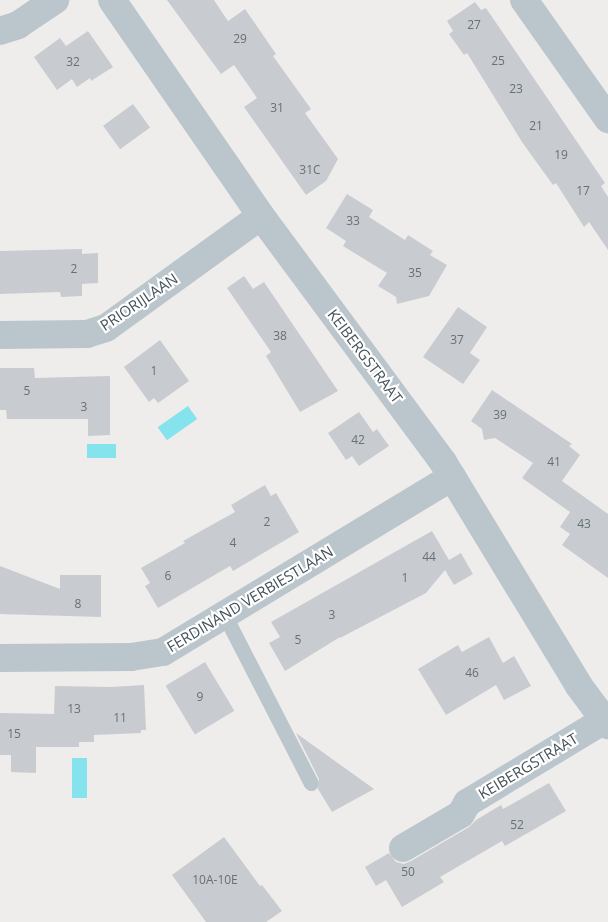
<!DOCTYPE html>
<style>
body{margin:0}
#map{position:relative;width:608px;height:922px;overflow:hidden;background:#efecec;font-family:"Open Sans",sans-serif}
div>[style]{position:absolute}
[style*='--x']{left:calc(var(--x)*1px);top:calc(var(--y)*1px);width:calc(var(--w)*1px);rotate:calc(var(--a)*1deg)}
.water>*{inset:0;background:#84e3ed;transform-origin:0 0}
.building>*{inset:0;background:#c8ccd1;transform-origin:0 0}
.service>*{height:15px;margin:-7.5px;padding:0 7.5px;transform-origin:7.5px;border-radius:7.5px;background:#bac6cc}
.minor>*{height:28px;margin:-14px;padding:0 14px;transform-origin:14px;border-radius:14px;background:#bac6cc}
span{translate:-50% -50%;white-space:nowrap;text-align:center;line-height:1.15;-webkit-text-stroke:4.5px #fff;paint-order:stroke}
.number-label{font-size:12px;color:#657077}
.number-label span{-webkit-text-stroke-width:0}
.street-label{font-size:15px;color:#445259}
</style>
<div id="map">
<div class="water">
<i style="left:188px;top:406px;width:16px;height:37px;rotate:55deg"></i>
<i style="left:87px;top:444px;width:29px;height:14px"></i>
<i style="left:72px;top:758px;width:15px;height:40px"></i>
</div>
<div class="building">
<i style="clip-path:polygon(167px 0,214px 0,228px 21px,245px 9px,276px 54px,273px 56px,311px 109px,305px 113px,338px 159px,326px 181px,306px 195px,244px 107px,257px 98px,234px 65px,221px 74px)"></i>
<i style="clip-path:polygon(475px 2px,481px 10px,486px 8px,605px 183px,601px 186px,608px 197px,608px 250px,589px 222px,584px 227px,556px 183px,553px 185px,522px 142px,467px 53px,464px 55px,449px 34px,453px 31px,447px 21px)"></i>
<i style="clip-path:polygon(88px 31px,113px 67px,91px 81px,90px 78px,77px 87px,72px 79px,57px 90px,34px 57px,60px 38px,66px 46px)"></i>
<i style="left:133px;top:104px;width:29px;height:37px;rotate:54deg"></i>
<i style="clip-path:polygon(347px 194px,373px 210px,369px 217px,405px 240px,408px 235px,433px 251px,430px 255px,447px 265px,429px 296px,397px 304px,396px 297px,378px 286px,387px 273px,343px 246px,346px 241px,326px 228px)"></i>
<i style="clip-path:polygon(82px 249px,82px 254px,98px 253px,98px 283px,82px 284px,82px 296px,61px 297px,60px 292px,0 294px,0 251px)"></i>
<i style="clip-path:polygon(244px 276px,253px 289px,264px 282px,338px 391px,300px 412px,266px 356px,271px 352px,227px 288px)"></i>
<i style="clip-path:polygon(458px 307px,487px 327px,470px 353px,480px 360px,463px 384px,423px 357px)"></i>
<i style="clip-path:polygon(160px 340px,189px 381px,158px 403px,154px 398px,149px 402px,124px 367px)"></i>
<i style="clip-path:polygon(0 368px,34px 368px,35px 378px,110px 376px,110px 435px,88px 436px,88px 419px,7px 419px,6px 410px,0 410px)"></i>
<i style="clip-path:polygon(492px 390px,572px 444px,569px 446px,580px 455px,562px 481px,608px 514px,608px 578px,562px 545px,570px 534px,560px 527px,570px 512px,522px 478px,533px 463px,495px 438px,484px 440px,482px 429px,471px 421px)"></i>
<i style="clip-path:polygon(359px 412px,373px 432px,377px 429px,389px 446px,359px 466px,352px 456px,346px 460px,328px 433px)"></i>
<i style="clip-path:polygon(265px 485px,271px 496px,276px 493px,299px 532px,233px 571px,230px 566px,158px 608px,145px 586px,150px 583px,141px 568px,185px 543px,183px 541px,235px 512px,231px 505px)"></i>
<i style="clip-path:polygon(432px 531px,449px 560px,461px 553px,473px 574px,454px 585px,445px 570px,426px 593px,340px 638px,340px 637px,285px 671px,269px 643px,280px 637px,271px 622px)"></i>
<i style="clip-path:polygon(0 566px,60px 589px,60px 575px,101px 575px,101px 617px,0 614px)"></i>
<i style="clip-path:polygon(489px 637px,503px 663px,514px 656px,531px 686px,504px 700px,496px 685px,446px 715px,418px 669px,458px 645px,462px 652px)"></i>
<i style="left:205px;top:662px;width:57px;height:46px;rotate:59deg"></i>
<i style="clip-path:polygon(144px 685px,146px 730px,141px 730px,141px 733px,94px 735px,94px 742px,79px 742px,79px 747px,36px 747px,36px 773px,11px 772px,11px 755px,0 755px,0 713px,54px 714px,55px 686px,112px 687px)"></i>
<i style="clip-path:polygon(296px 733px,374px 789px,332px 812px,318px 789px,319px 779px)"></i>
<i style="clip-path:polygon(549px 783px,566px 811px,505px 846px,502px 841px,440px 877px,444px 882px,402px 907px,386px 880px,376px 886px,365px 867px,389px 853px,396px 862px,404px 864px,411px 861px,469px 827px,476px 820px,501px 805px,503px 809px)"></i>
<i style="clip-path:polygon(224px 837px,260px 886px,262px 885px,282px 911px,266px 922px,206px 922px,172px 875px)"></i>
</div>
<div class="service">
<i style="--x:224;--y:614;--w:190;--a:62.8"></i>
</div>
<div class="minor">
<i style="--x:112;--y:0;--w:262;--a:55.4"></i>
<i style="--x:261;--y:216;--w:306;--a:53.5"></i>
<i style="--x:443;--y:462;--w:262;--a:58.7"></i>
<i style="--x:579;--y:686;--w:49;--a:53.4"></i>
<i style="--x:524;--y:0;--w:146;--a:54.8"></i>
<i style="--x:0;--y:31;--w:19;--a:-18"></i>
<i style="--x:18;--y:25;--w:45;--a:-34"></i>
<i style="--x:0;--y:335;--w:87;--a:-0.7"></i>
<i style="--x:87;--y:334;--w:20;--a:-18"></i>
<i style="--x:106;--y:328;--w:191;--a:-35.9"></i>
<i style="--x:0;--y:658;--w:131;--a:-0.4"></i>
<i style="--x:131;--y:657;--w:32;--a:-9"></i>
<i style="--x:163;--y:652;--w:338;--a:-31.2"></i>
<i style="--x:403;--y:848;--w:67;--a:-30.4"></i>
<i style="--x:461;--y:814;--w:13;--a:-61"></i>
<i style="--x:467;--y:803;--w:165;--a:-31.1"></i>
</div>
<div class="number-label">
<span style="left:474px;top:25px">27</span>
<span style="left:240px;top:39px">29</span>
<span style="left:498px;top:61px">25</span>
<span style="left:73px;top:62px">32</span>
<span style="left:516px;top:89px">23</span>
<span style="left:277px;top:108px">31</span>
<span style="left:536px;top:126px">21</span>
<span style="left:561px;top:155px">19</span>
<span style="left:310px;top:170px">31C</span>
<span style="left:583px;top:191px">17</span>
<span style="left:353px;top:221px">33</span>
<span style="left:74px;top:269px">2</span>
<span style="left:415px;top:273px">35</span>
<span style="left:280px;top:336px">38</span>
<span style="left:457px;top:340px">37</span>
<span style="left:154px;top:371px">1</span>
<span style="left:27px;top:391px">5</span>
<span style="left:84px;top:407px">3</span>
<span style="left:500px;top:415px">39</span>
<span style="left:358px;top:440px">42</span>
<span style="left:554px;top:462px">41</span>
<span style="left:267px;top:522px">2</span>
<span style="left:584px;top:524px">43</span>
<span style="left:233px;top:543px">4</span>
<span style="left:429px;top:557px">44</span>
<span style="left:168px;top:576px">6</span>
<span style="left:405px;top:578px">1</span>
<span style="left:78px;top:604px">8</span>
<span style="left:332px;top:615px">3</span>
<span style="left:298px;top:640px">5</span>
<span style="left:472px;top:673px">46</span>
<span style="left:200px;top:697px">9</span>
<span style="left:74px;top:709px">13</span>
<span style="left:120px;top:718px">11</span>
<span style="left:14px;top:734px">15</span>
<span style="left:517px;top:825px">52</span>
<span style="left:408px;top:872px">50</span>
<span style="left:215px;top:880px">10A-10E</span>
</div>
<div class="street-label">
<span style="left:139px;top:302px;rotate:-34deg">PRIORIJLAAN</span>
<span style="left:365px;top:356px;rotate:53deg">KEIBERGSTRAAT</span>
<span style="left:250px;top:599px;rotate:-31deg">FERDINAND VERBIESTLAAN</span>
<span style="left:528px;top:766px;rotate:-31deg">KEIBERGSTRAAT</span>
</div>
</div>
